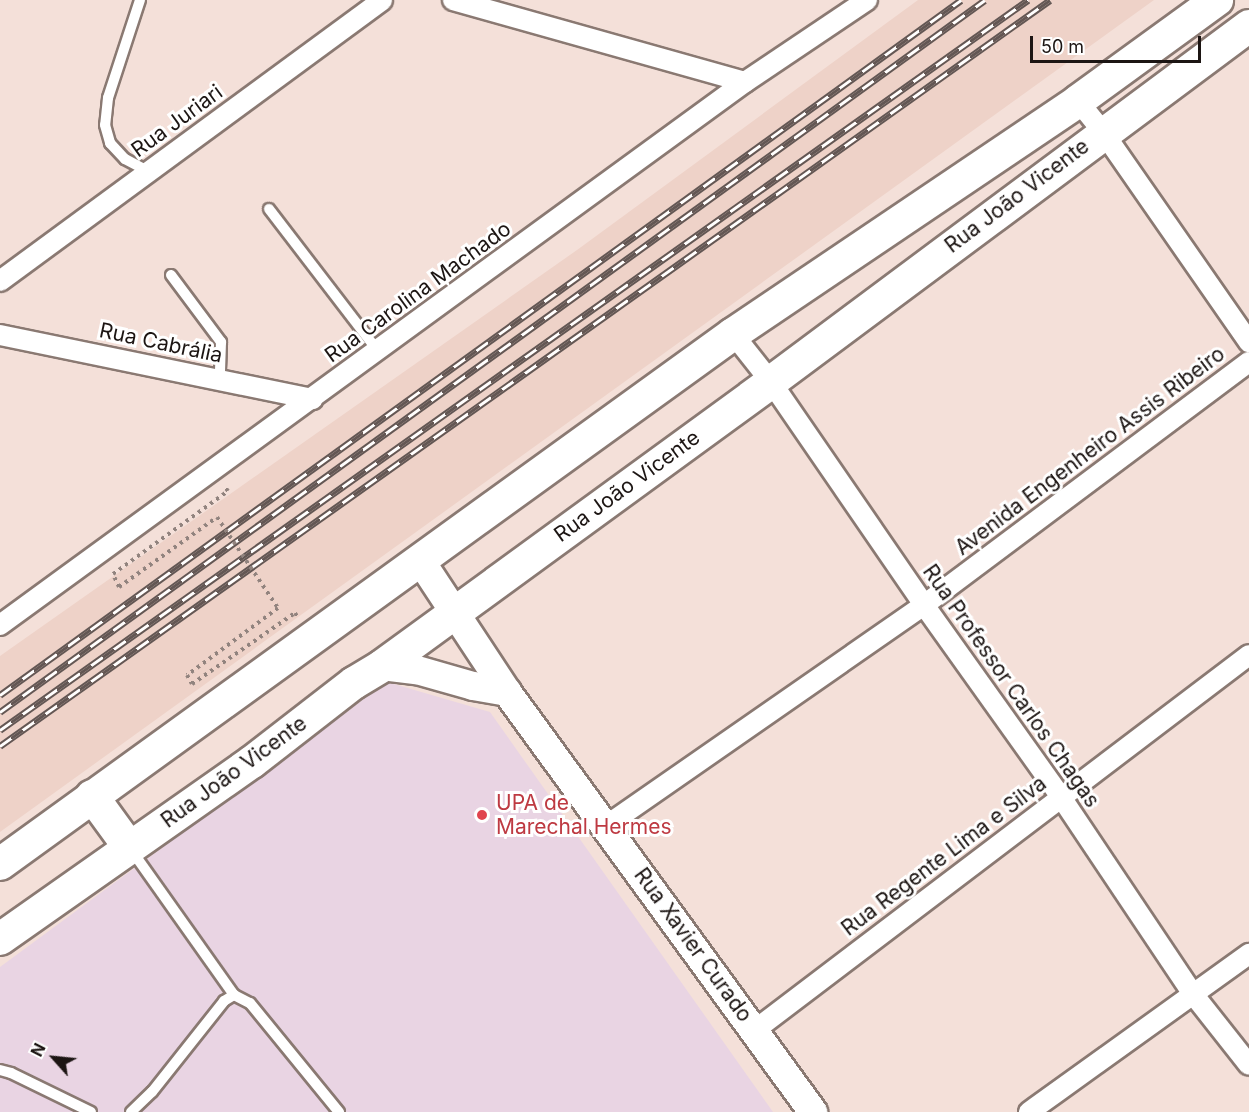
<!DOCTYPE html>
<meta charset="utf-8">
<style>
body{margin:0}
#map{position:relative;width:1249px;height:1112px;overflow:hidden;background:#f4e0d9;font-family:Inter,sans-serif}
div>[style]{position:absolute}
[style*='--x']{left:calc(var(--x)*1px);top:calc(var(--y)*1px);width:calc(var(--w)*1px);rotate:calc(var(--a)*1deg)}
.built>*{inset:0;background:#eed2c8}
.education>*{inset:0;background:#e9d4e3}
.path>*{height:4px;margin-top:-2px;transform-origin:0;background:repeating-linear-gradient(90deg,#91837e 0 3px,transparent 0 7.5px)}
.roads{filter:drop-shadow(2px 0 #8a7972) drop-shadow(-2px 0 #8a7972) drop-shadow(0 2px #8a7972) drop-shadow(0 -2px #8a7972)}
.service>*{height:10px;margin:-5px;padding:0 5px;transform-origin:5px;border-radius:5px;background:#fff}
.minor>*{height:20px;margin:-10px;padding:0 10px;transform-origin:10px;border-radius:10px;background:#fff}
.secondary>*{height:28px;margin:-14px;padding:0 14px;transform-origin:14px;border-radius:14px;background:#fff}
.primary>*{height:32px;margin:-16px;padding:0 16px;transform-origin:16px;border-radius:16px;background:#fff}
.rail>*{height:7px;margin-top:-3.5px;transform-origin:0;background:repeating-linear-gradient(90deg,#fff 0 14px,#635754 0 28px);box-sizing:border-box;border-block:2px solid #635754}
.path-bridge>*{height:4px;margin-top:-2px;transform-origin:0;background:repeating-linear-gradient(90deg,#91837e 0 3px,transparent 0 7.5px)}
.dots>*{width:16px;height:16px;translate:-50% -50%;box-sizing:border-box;border:3px solid #fff;border-radius:50%}
span{translate:-50% -50%;white-space:nowrap;text-align:center;line-height:1.15;-webkit-text-stroke:6px #fff;paint-order:stroke}
.street-label{font-size:21px;color:#1c1513}
.health-label{font-size:21px;color:#be3a42}
.left{translate:0 -50%;text-align:left}
.north{position:absolute;left:24px;top:1028px;width:60px;height:60px;-webkit-text-stroke:4px #fff;paint-order:stroke;rotate:297deg;font-size:16px;font-weight:700;line-height:24px;text-align:center;color:#1c1513}
.north::after{content:'';display:block;margin:auto;width:21px;height:27px;background:#1c1513;clip-path:polygon(50% 0,100% 100%,50% 72%,0 100%)}
.scale{position:absolute;left:1030px;top:36px;width:171px;height:27px;box-sizing:border-box;border:3px solid #1c1513;border-top:0;padding-left:8px;font-size:18px;line-height:21px;white-space:nowrap;color:#1c1513;-webkit-text-stroke:4px #fff;paint-order:stroke}
</style>
<div id="map">
<div class="built">
<i style="clip-path:polygon(918px 0,1154px 0,0 832px,0 656px,577px 250px)"></i>
</div>
<div class="education">
<i style="clip-path:polygon(387px 682px,490px 712px,773px 1112px,0 1112px,0 967px)"></i>
</div>
<div class="path">
<i style="--x:119;--y:587;--w:14;--a:-115"></i>
<i style="--x:113;--y:574;--w:142;--a:-35.8"></i>
<i style="--x:228;--y:491;--w:6;--a:-129"></i>
<i style="--x:187;--y:675;--w:10;--a:61"></i>
<i style="--x:192;--y:684;--w:125;--a:-34.6"></i>
<i style="--x:295;--y:613;--w:4;--a:56"></i>
</div>
<div class="roads">
<div class="service">
<i style="--x:140;--y:0;--w:103;--a:108.1"></i>
<i style="--x:108;--y:98;--w:27;--a:96"></i>
<i style="--x:105;--y:125;--w:19;--a:74"></i>
<i style="--x:110;--y:143;--w:22;--a:47"></i>
<i style="--x:125;--y:159;--w:27;--a:28"></i>
<i style="--x:269;--y:209;--w:179;--a:52.5"></i>
<i style="--x:171;--y:275;--w:84;--a:53.3"></i>
<i style="--x:221;--y:342;--w:38;--a:92"></i>
<i style="--x:132;--y:851;--w:176;--a:54.7"></i>
<i style="--x:0;--y:1070;--w:11;--a:15"></i>
<i style="--x:11;--y:1073;--w:89;--a:26"></i>
<i style="--x:131;--y:1112;--w:29;--a:-44"></i>
<i style="--x:152;--y:1092;--w:116;--a:-51.6"></i>
<i style="--x:224;--y:1001;--w:12;--a:-31"></i>
<i style="--x:234;--y:995;--w:18;--a:27"></i>
<i style="--x:250;--y:1003;--w:141;--a:50.8"></i>
</div>
<div class="minor">
<i style="--x:453;--y:0;--w:303;--a:15.7"></i>
<i style="--x:1078;--y:101;--w:40;--a:51"></i>
<i style="--x:1103;--y:132;--w:256;--a:55.2"></i>
<i style="--x:0;--y:281;--w:474;--a:-36.3"></i>
<i style="--x:733;--y:334;--w:61;--a:51.6"></i>
<i style="--x:771;--y:382;--w:270;--a:55.5"></i>
<i style="--x:924;--y:605;--w:236;--a:54.5"></i>
<i style="--x:1061;--y:797;--w:237;--a:56.2"></i>
<i style="--x:1193;--y:994;--w:90;--a:51.7"></i>
<i style="--x:0;--y:335;--w:319;--a:11.6"></i>
<i style="--x:0;--y:625;--w:922;--a:-36.09"></i>
<i style="--x:745;--y:82;--w:147;--a:-33.9"></i>
<i style="--x:606;--y:826;--w:387;--a:-34.8"></i>
<i style="--x:924;--y:605;--w:406;--a:-36.8"></i>
<i style="--x:755;--y:1030;--w:620;--a:-37.2"></i>
<i style="--x:1029;--y:1112;--w:271;--a:-35.7"></i>
</div>
<div class="secondary">
<i style="--x:420;--y:560;--w:158;--a:56.6"></i>
<i style="--x:507;--y:692;--w:520;--a:53.92"></i>
<i style="--x:382;--y:666;--w:35;--a:7"></i>
<i style="--x:417;--y:670;--w:58;--a:15.9"></i>
<i style="--x:473;--y:686;--w:35;--a:10"></i>
</div>
<div class="primary">
<i style="--x:92;--y:796;--w:63;--a:54"></i>
<i style="--x:0;--y:864;--w:905;--a:-35.87"></i>
<i style="--x:733;--y:334;--w:416;--a:-34"></i>
<i style="--x:1078;--y:101;--w:172;--a:-36"></i>
<i style="--x:0;--y:939;--w:308;--a:-35.1"></i>
<i style="--x:252;--y:762;--w:129;--a:-37.8"></i>
<i style="--x:354;--y:683;--w:33;--a:-31"></i>
<i style="--x:382;--y:666;--w:482;--a:-36.1"></i>
<i style="--x:771;--y:382;--w:596;--a:-36.68"></i>
</div>
</div>
<div class="rail">
<i style="--x:0;--y:695;--w:1186;--a:-35.87"></i>
<i style="--x:0;--y:712;--w:1215;--a:-35.86"></i>
<i style="--x:0;--y:730;--w:1261;--a:-35.38"></i>
<i style="--x:0;--y:746;--w:1288;--a:-35.39"></i>
</div>
<div class="path-bridge">
<i style="--x:119;--y:587;--w:120;--a:-35.5"></i>
<i style="--x:217;--y:517;--w:110;--a:56.2"></i>
<i style="--x:278;--y:608;--w:113;--a:143.6"></i>
</div>
<div class="dots">
<i style="left:482px;top:815px;background:#e0444e"></i>
</div>
<div class="street-label">
<span style="left:177px;top:121px;rotate:-36deg">Rua Juriari</span>
<span style="left:1017px;top:196px;rotate:-37deg">Rua João Vicente</span>
<span style="left:418px;top:292px;rotate:-36deg">Rua Carolina Machado</span>
<span style="left:161px;top:343px;rotate:12deg">Rua Cabrália</span>
<span style="left:1090px;top:451px;rotate:-37deg">Avenida Engenheiro Assis Ribeiro</span>
<span style="left:627px;top:486px;rotate:-36deg">Rua João Vicente</span>
<span style="left:1011px;top:686px;rotate:55deg">Rua Professor Carlos Chagas</span>
<span style="left:234px;top:772px;rotate:-36deg">Rua João Vicente</span>
<span style="left:944px;top:856px;rotate:-37deg">Rua Regente Lima e Silva</span>
<span style="left:693px;top:945px;rotate:54deg">Rua Xavier Curado</span>
</div>
<div class="health-label">
<span class="left" style="left:496px;top:815px">UPA de<br>Marechal Hermes</span>
</div>
<div class="north">N</div>
<div class="scale">50 m</div>
</div>
